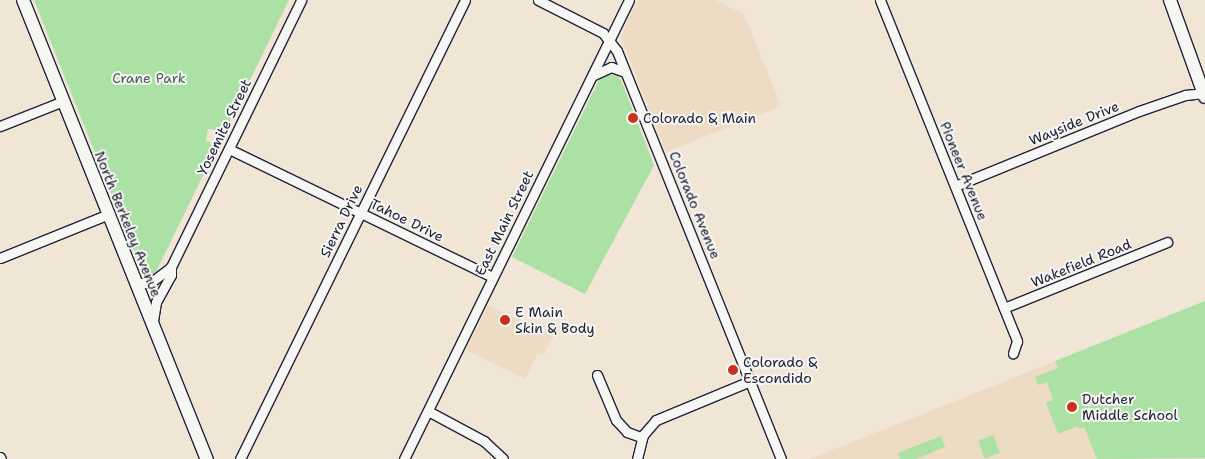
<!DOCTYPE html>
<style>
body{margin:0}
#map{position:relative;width:1205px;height:459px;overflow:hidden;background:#f1e6d6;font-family:"Shantell Sans",sans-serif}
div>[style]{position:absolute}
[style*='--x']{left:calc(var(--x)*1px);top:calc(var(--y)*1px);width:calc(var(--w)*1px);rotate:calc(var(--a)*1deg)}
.built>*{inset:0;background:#eddbc3}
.green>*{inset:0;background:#abe1a4;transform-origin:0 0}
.roads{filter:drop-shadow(1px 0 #22223b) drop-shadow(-1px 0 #22223b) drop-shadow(0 1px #22223b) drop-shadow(0 -1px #22223b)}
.street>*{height:9px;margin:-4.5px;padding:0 4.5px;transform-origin:4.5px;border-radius:4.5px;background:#f6f6f2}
.secondary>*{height:12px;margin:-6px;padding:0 6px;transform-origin:6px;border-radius:6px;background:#f6f6f2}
.dots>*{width:14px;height:14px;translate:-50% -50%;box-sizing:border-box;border:2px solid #f6f6f2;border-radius:50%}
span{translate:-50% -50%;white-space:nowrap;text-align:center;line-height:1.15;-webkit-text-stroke:4px #f6f6f2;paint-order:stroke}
.park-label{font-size:14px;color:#4b5b5a}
.poi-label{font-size:14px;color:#22223b}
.left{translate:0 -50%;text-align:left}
.street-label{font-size:14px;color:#22223b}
</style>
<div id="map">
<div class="built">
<i style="clip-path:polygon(638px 0,715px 0,744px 14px,781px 106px,666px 152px,621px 37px)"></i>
<i style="clip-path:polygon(1205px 301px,1205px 459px,809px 459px,1036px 369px)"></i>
<i style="clip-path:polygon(488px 305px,553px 336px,543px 356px,538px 353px,525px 379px,466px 350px)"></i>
</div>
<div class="green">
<i style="clip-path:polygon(34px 0,289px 0,225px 131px,208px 129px,206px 141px,210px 142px,214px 153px,153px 278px,145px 278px)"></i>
<i style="clip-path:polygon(607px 74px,617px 75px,621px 80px,654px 165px,585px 294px,512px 257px,599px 80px)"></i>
<i style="clip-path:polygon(1205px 301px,1205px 458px,1097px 459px,1084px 427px,1079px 429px,1078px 426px,1058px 434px,1046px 403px,1053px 400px,1047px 382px,1038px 385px,1035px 377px,1058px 368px,1055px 361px)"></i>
<i style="left:993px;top:435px;width:19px;height:16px;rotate:69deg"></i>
<i style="clip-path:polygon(941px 436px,945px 447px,916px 459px,900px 459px,898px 453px)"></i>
</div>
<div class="roads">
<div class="street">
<i style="--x:538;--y:0;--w:73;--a:26.9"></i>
<i style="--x:603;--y:33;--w:23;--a:52"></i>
<i style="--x:617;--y:51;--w:440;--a:68.1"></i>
<i style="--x:880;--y:0;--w:359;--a:68.1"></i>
<i style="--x:1014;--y:333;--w:9;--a:69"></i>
<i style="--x:1017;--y:341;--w:13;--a:108"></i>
<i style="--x:594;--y:75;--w:19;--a:-25"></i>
<i style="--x:611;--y:67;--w:15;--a:20"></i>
<i style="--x:0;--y:126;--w:68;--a:-21.6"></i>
<i style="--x:229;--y:149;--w:293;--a:25.9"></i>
<i style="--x:955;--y:186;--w:199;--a:-22.2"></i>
<i style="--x:1139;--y:111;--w:49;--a:-19.2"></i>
<i style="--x:1185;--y:95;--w:20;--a:-6"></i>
<i style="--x:0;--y:258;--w:118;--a:-22"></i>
<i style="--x:136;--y:283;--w:14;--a:0"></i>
<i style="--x:150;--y:283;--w:26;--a:-37"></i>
<i style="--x:1004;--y:308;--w:176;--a:-22"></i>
<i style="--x:153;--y:321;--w:19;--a:-81"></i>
<i style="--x:156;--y:302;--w:31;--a:-61"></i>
<i style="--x:171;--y:275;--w:8;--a:-90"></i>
<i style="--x:171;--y:267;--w:297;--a:-64"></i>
<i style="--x:597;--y:375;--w:49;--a:67.1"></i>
<i style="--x:616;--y:420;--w:16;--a:47"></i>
<i style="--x:627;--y:432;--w:15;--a:20"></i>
<i style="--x:428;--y:411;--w:64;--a:28.2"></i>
<i style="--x:484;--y:441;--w:26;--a:43"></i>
<i style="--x:0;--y:457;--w:2;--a:63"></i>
<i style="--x:240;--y:459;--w:511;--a:-63.89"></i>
<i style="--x:404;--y:459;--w:511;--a:-63.89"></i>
<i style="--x:637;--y:459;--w:25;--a:-76"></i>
<i style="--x:643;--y:435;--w:20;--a:-49"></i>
<i style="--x:656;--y:420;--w:102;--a:-22.5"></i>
</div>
<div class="secondary">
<i style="--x:23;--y:0;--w:495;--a:68.2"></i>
<i style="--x:1170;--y:0;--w:103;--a:70.2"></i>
</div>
</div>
<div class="dots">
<i style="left:633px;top:118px;background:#c8321e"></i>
<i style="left:505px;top:320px;background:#c8321e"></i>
<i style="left:733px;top:370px;background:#c8321e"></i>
<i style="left:1072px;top:407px;background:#c8321e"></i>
</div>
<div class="park-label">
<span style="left:149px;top:78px">Crane Park</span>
</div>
<div class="poi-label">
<span class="left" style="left:643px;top:118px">Colorado &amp; Main</span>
<span class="left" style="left:515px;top:320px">E Main<br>Skin &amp; Body</span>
<span class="left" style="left:743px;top:370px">Colorado &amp;<br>Escondido</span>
<span class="left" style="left:1082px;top:407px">Dutcher<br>Middle School</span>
</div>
<div class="street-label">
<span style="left:1074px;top:123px;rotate:-22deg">Wayside Drive</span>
<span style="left:224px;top:127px;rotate:-64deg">Yosemite Street</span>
<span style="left:964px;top:171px;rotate:68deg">Pioneer Avenue</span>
<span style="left:695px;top:205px;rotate:68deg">Colorado Avenue</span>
<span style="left:407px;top:220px;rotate:26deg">Tahoe Drive</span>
<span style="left:341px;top:221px;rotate:-64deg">Sierra Drive</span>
<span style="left:504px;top:223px;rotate:-64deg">East Main Street</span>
<span style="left:128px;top:224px;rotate:68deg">North Berkeley Avenue</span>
<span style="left:1081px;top:263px;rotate:-22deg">Wakefield Road</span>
</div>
</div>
